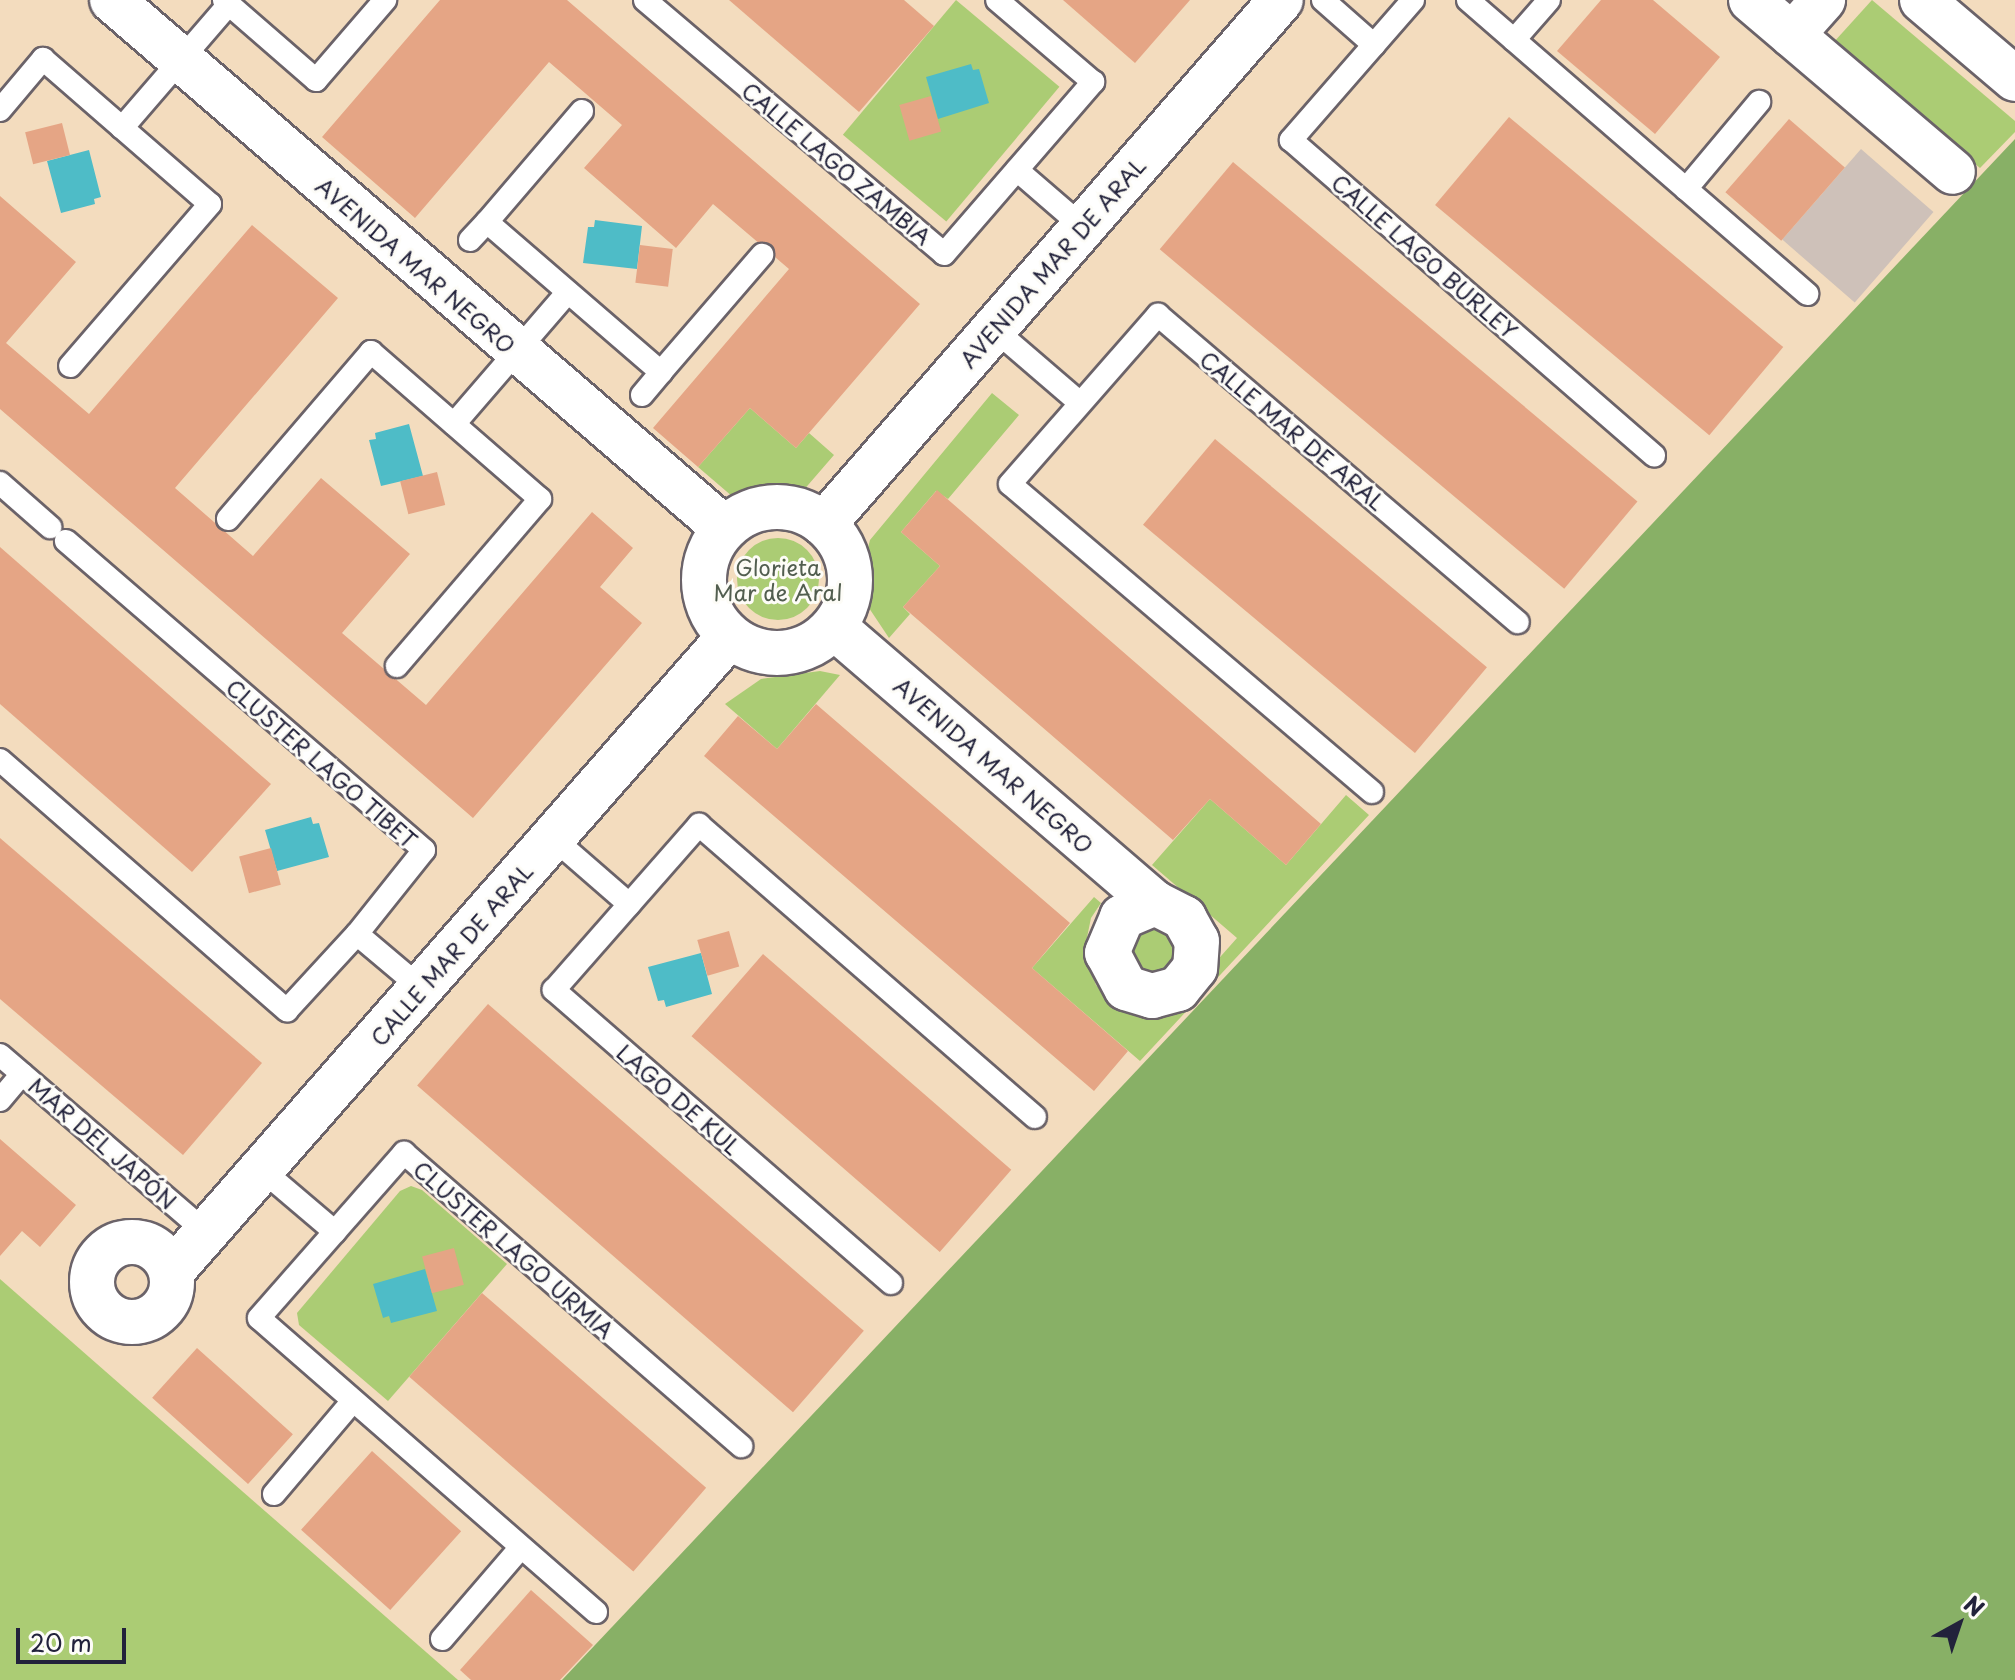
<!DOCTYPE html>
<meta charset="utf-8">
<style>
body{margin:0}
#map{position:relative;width:2015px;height:1680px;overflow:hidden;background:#f3dcbe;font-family:"Playpen Sans",sans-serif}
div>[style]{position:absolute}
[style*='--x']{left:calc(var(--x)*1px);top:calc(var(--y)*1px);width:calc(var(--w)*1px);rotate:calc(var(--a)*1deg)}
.industrial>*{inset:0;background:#cec1b9;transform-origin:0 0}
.green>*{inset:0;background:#abcc74;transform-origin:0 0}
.round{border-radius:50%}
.forest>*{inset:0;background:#88b066}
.water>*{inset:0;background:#4ebcc7}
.building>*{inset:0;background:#e5a585;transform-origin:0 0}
.roads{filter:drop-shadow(2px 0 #6b6369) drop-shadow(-2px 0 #6b6369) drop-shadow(0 2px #6b6369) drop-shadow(0 -2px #6b6369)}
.lane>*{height:22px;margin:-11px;padding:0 11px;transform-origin:11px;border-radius:11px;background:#fff}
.street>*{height:44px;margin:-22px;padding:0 22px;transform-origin:22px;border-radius:22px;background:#fff}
.street>.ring{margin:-22px;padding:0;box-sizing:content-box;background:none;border:44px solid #fff;border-radius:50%}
span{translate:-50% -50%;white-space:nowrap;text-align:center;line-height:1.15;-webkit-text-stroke:6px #fdfcf7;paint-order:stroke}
.street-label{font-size:22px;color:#22223b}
.park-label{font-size:22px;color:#525e4f}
.north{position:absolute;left:1919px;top:1584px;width:80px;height:80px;-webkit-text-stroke:6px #fdfcf7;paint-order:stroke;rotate:40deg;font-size:22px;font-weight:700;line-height:32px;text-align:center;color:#22223b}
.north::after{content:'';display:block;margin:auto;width:28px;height:36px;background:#22223b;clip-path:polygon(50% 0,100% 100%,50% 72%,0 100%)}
.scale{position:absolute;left:16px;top:1628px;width:110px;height:36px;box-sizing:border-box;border:4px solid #22223b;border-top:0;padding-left:10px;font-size:24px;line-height:28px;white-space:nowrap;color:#22223b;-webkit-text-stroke:6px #fdfcf7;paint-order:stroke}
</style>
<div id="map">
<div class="industrial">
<i style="left:1861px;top:149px;width:96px;height:120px;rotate:41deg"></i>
</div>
<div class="green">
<i style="left:956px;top:0;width:135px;height:176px;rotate:40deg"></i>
<i style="clip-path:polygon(1872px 0,2015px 121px,2015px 132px,1980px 168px,1833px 43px)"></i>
<i style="clip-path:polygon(992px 393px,1019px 415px,948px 499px,936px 491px,901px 532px,940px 566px,903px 607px,910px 614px,889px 638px,857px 590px,870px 540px)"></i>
<i style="clip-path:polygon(750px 408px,796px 448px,809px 433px,834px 455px,802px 492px,733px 497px,698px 467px)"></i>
<i class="round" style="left:737px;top:538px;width:82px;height:82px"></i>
<i style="clip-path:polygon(820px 671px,840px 675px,777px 749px,725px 704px,761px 679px)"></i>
<i style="clip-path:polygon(1346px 795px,1369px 815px,1140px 1061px,1032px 968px,1094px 897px,1101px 903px,1091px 918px,1084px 952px,1096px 985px,1108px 998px,1174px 1009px,1237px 938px,1152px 865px,1210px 799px,1286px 865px)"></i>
<i class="round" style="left:1129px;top:928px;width:46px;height:46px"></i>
<i style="clip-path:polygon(411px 1186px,422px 1190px,507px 1264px,388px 1401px,299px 1325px,297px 1313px,400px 1191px)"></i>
<i style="clip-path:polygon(0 1279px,458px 1680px,0 1680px)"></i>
</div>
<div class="forest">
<i style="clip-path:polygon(2015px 139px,2015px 1680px,562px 1680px)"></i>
</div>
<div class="water">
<i style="clip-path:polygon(971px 64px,973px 70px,979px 69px,989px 103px,938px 119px,926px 77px)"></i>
<i style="clip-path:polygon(89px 150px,101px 197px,94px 199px,95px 204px,61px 213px,47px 161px)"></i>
<i style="clip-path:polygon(595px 220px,642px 226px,637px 269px,583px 263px,588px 227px,594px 227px)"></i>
<i style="clip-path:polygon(409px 424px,423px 476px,381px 486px,369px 440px,376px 439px,375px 433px)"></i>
<i style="clip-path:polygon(311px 817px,313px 824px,319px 823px,329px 857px,277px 871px,265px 830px)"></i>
<i style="clip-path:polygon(701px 953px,712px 994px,666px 1007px,664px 1000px,658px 1001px,648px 967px)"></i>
<i style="clip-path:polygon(425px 1269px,437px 1311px,391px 1323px,389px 1316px,383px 1318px,373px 1284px)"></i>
</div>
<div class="building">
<i style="clip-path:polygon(440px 0,567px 0,920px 304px,796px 448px,750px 408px,698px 467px,653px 428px,789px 269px,713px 204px,676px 248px,584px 168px,622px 125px,549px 62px,415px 218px,322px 137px)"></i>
<i style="clip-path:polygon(729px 0,904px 0,934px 26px,859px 112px)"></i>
<i style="clip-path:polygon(1063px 0,1190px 0,1135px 63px)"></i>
<i style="clip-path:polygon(1601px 0,1653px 0,1720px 57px,1655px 134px,1557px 51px)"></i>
<i style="left:931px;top:96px;width:37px;height:33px;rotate:74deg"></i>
<i style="left:1509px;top:117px;width:358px;height:115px;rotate:40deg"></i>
<i style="left:1789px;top:119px;width:74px;height:97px;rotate:41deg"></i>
<i style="left:62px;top:123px;width:33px;height:38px;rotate:76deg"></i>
<i style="left:1233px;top:162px;width:528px;height:114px;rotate:40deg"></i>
<i style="clip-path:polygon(0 196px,76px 262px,6px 343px,89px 414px,252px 225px,338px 298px,175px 488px,253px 556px,321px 478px,410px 554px,342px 633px,426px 705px,592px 512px,633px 548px,600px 587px,642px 623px,473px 818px,0 409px)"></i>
<i style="left:640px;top:245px;width:33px;height:38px;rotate:7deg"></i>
<i style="left:1215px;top:439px;width:355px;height:112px;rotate:40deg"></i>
<i style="left:437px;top:472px;width:34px;height:38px;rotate:76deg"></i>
<i style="clip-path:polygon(937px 490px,1321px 824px,1286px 865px,1210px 799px,1173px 840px,903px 607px,940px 566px,901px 532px)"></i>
<i style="clip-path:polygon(0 547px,271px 784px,192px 872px,0 704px)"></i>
<i style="clip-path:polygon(816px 704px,1070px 923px,1032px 968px,1128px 1051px,1094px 1091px,704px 756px,738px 716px,777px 749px)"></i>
<i style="clip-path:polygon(0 838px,262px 1063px,183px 1155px,0 999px)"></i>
<i style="left:271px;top:848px;width:38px;height:33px;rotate:75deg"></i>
<i style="left:729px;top:931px;width:37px;height:33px;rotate:74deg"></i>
<i style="left:763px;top:954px;width:329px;height:109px;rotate:41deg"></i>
<i style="left:488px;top:1004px;width:498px;height:108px;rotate:41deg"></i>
<i style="clip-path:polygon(0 1139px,76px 1205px,40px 1247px,22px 1231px,0 1256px)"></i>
<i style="left:454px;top:1248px;width:38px;height:33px;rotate:75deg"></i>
<i style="left:482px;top:1293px;width:297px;height:111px;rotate:41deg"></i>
<i style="left:197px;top:1348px;width:129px;height:67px;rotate:42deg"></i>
<i style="left:372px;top:1451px;width:120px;height:106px;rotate:42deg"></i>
<i style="clip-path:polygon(531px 1590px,593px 1645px,560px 1680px,471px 1680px,460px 1670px)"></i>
</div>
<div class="roads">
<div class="lane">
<i style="--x:224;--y:0;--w:122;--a:41"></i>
<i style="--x:316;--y:80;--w:106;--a:-49.2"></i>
<i style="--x:645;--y:0;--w:392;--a:40.3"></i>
<i style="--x:944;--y:254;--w:228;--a:-49.1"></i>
<i style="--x:1093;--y:82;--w:126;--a:-139.5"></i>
<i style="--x:1323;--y:0;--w:68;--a:41.4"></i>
<i style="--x:1413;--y:0;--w:186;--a:131.1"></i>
<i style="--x:1291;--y:140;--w:481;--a:41"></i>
<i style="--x:1468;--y:0;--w:449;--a:40.9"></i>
<i style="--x:1514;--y:40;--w:53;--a:-48.8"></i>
<i style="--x:0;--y:110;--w:67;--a:-49.9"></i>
<i style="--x:43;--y:59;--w:221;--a:41"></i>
<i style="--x:210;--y:204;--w:214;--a:130.8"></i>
<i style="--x:582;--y:111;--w:146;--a:130.6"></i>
<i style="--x:487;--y:222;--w:230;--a:40.8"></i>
<i style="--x:661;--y:372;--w:155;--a:-49.2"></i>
<i style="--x:122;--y:128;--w:164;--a:-49.2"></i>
<i style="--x:1017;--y:170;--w:87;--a:40.8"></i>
<i style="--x:1686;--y:189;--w:114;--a:-50"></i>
<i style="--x:470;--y:240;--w:25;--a:-47"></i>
<i style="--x:994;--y:329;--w:113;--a:40.7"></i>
<i style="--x:642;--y:395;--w:30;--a:-50"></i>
<i style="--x:454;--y:424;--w:174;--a:-49.2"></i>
<i style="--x:0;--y:483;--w:67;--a:41.3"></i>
<i style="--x:228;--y:519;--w:220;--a:-49.4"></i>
<i style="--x:371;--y:352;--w:224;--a:41"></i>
<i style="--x:540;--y:499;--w:220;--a:130.6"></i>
<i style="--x:0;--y:760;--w:381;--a:41.1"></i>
<i style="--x:287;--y:1010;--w:103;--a:-47.4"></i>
<i style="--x:357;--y:934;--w:107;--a:-51.4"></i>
<i style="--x:424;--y:850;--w:473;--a:-139.2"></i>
<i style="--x:1372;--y:792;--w:475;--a:-139.6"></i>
<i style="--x:1010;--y:484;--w:225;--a:-48.8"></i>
<i style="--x:1158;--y:315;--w:473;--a:40.5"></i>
<i style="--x:553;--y:838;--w:101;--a:41"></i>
<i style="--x:357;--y:934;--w:84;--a:40.2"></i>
<i style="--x:0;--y:1055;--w:272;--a:40.7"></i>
<i style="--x:0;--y:1100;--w:34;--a:-50"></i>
<i style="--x:261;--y:1169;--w:97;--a:40.4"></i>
<i style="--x:891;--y:1283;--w:447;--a:-139"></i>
<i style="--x:554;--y:990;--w:220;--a:-48.7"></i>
<i style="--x:699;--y:825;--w:445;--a:41"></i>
<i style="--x:274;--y:1494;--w:122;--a:-49.7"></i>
<i style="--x:596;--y:1612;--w:447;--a:-138.9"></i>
<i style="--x:259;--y:1318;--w:220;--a:-48.7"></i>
<i style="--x:404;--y:1153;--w:447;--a:41"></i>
<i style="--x:442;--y:1639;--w:121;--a:-49.3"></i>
</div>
<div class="street">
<i style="--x:112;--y:0;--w:807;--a:40.78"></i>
<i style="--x:1751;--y:0;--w:265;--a:40.4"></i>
<i style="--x:1922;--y:0;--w:122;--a:40.3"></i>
<i style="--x:1792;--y:35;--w:47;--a:-48.5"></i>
<i class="ring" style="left:704px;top:507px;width:102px;height:102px"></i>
<i style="--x:824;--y:524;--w:695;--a:-48.91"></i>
<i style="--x:834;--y:627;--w:423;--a:40.7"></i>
<i style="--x:1155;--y:903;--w:33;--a:27"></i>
<i style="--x:1184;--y:918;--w:26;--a:61"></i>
<i style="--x:1197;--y:941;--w:27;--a:94"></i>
<i style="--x:1195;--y:968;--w:27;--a:129"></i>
<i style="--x:1178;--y:989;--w:27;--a:165"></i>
<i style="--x:1152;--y:996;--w:27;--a:-163"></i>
<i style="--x:1126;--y:988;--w:40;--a:-118"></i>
<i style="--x:1107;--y:953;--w:39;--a:-67"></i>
<i style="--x:1122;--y:917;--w:36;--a:-23"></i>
<i class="ring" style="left:92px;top:1242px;width:36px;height:36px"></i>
<i style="--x:173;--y:1270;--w:843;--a:-48.71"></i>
</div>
</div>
<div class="street-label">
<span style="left:837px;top:163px;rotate:40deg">CALLE LAGO ZAMBIA</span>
<span style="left:1425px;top:256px;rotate:41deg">CALLE LAGO BURLEY</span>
<span style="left:1052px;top:262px;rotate:-49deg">AVENIDA MAR DE ARAL</span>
<span style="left:416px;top:265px;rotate:41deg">AVENIDA MAR NEGRO</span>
<span style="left:1293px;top:430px;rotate:40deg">CALLE MAR DE ARAL</span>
<span style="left:322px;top:763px;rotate:41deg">CLUSTER LAGO TIBET</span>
<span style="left:994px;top:765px;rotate:41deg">AVENIDA MAR NEGRO</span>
<span style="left:451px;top:954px;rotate:-49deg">CALLE MAR DE ARAL</span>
<span style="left:679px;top:1099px;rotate:41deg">LAGO DE KUL</span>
<span style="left:103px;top:1143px;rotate:41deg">MAR DEL JAPÓN</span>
<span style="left:514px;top:1249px;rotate:41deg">CLUSTER LAGO URMIA</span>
</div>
<div class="park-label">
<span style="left:778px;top:579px">Glorieta<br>Mar de Aral</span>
</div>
<div class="north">N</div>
<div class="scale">20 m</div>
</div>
